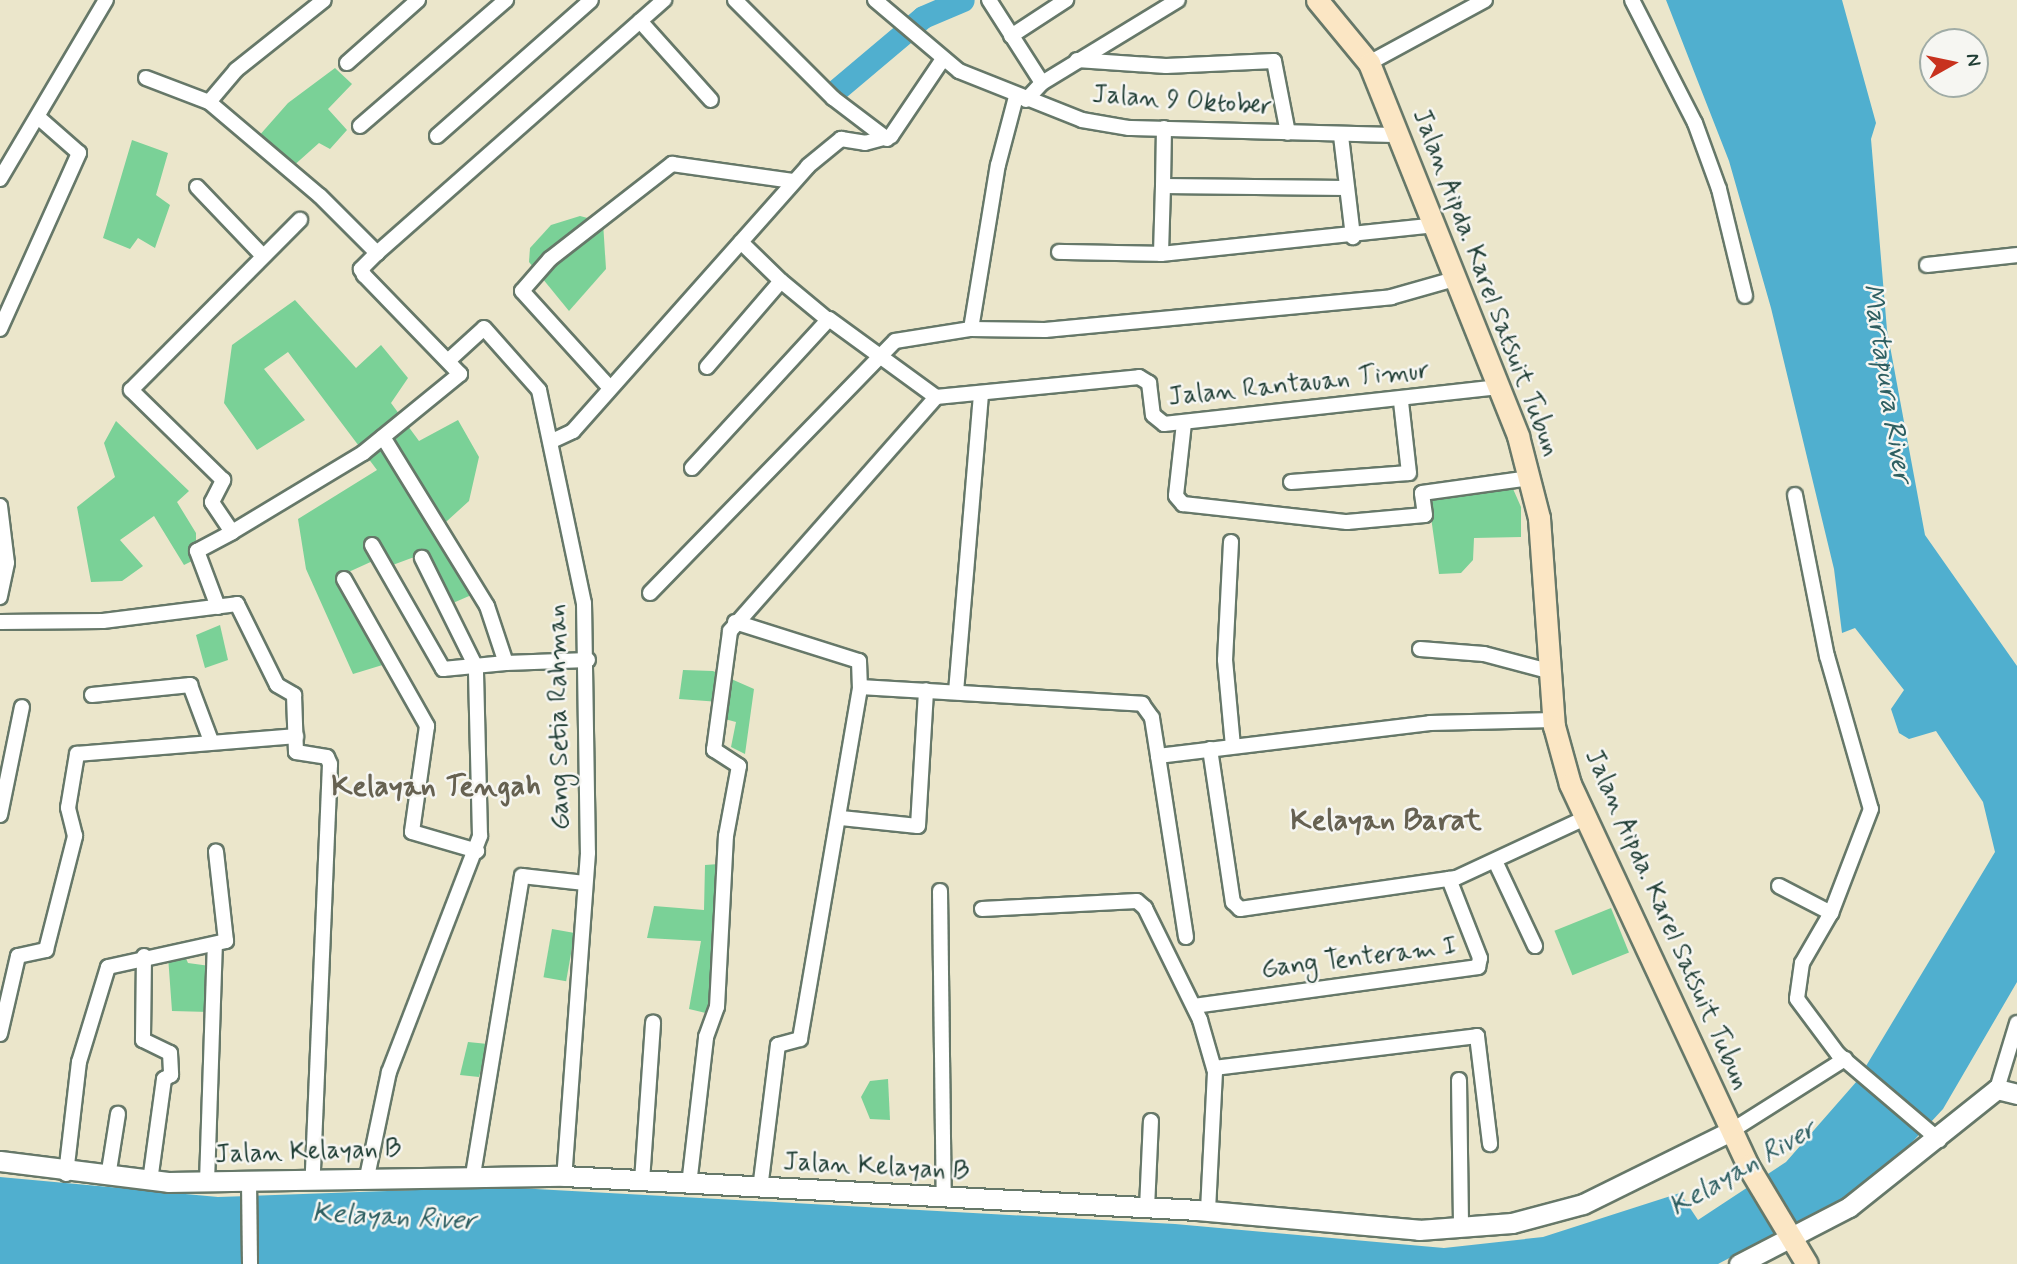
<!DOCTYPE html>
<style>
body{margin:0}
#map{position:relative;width:2017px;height:1264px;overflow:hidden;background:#ebe6cb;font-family:Mynerve,sans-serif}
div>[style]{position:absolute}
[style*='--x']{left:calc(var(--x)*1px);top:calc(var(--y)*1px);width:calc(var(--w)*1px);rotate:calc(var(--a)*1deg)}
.green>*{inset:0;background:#7ad197;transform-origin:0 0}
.water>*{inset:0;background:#50afcf}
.river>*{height:23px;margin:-11.5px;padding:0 11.5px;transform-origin:11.5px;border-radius:11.5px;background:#50afcf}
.roads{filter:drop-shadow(2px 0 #667869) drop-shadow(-2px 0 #667869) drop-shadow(0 2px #667869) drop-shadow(0 -2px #667869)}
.minor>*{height:14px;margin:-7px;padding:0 7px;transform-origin:7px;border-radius:7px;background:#fff}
.tertiary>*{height:19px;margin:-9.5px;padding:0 9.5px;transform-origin:9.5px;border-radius:9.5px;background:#fff}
.secondary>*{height:21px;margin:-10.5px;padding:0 10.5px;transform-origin:10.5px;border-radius:10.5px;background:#fbe6c4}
span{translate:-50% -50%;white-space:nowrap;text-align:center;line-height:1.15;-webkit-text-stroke:5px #f6f6f2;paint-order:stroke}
.street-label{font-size:26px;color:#1f3d34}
.water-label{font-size:28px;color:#2e5f62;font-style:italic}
.quarter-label{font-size:30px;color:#666151;font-weight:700}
.north{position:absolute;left:1919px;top:28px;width:70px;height:70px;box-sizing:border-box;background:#f6f6f2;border:2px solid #a0aca6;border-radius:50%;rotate:81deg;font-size:19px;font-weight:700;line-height:28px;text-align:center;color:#1f3d34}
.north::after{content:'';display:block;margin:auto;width:24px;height:32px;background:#c8321e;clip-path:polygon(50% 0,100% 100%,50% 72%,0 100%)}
</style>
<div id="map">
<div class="green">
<i style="clip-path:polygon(335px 68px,352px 84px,328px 109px,347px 130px,330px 149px,319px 143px,291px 168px,258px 137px,288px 103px)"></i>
<i style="clip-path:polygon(132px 140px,168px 153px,156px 195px,170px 205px,155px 248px,138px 238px,130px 249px,103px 238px)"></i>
<i style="clip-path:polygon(580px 216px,603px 222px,606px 269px,569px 311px,529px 262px,530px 248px,551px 225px)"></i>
<i style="clip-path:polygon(295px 300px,356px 368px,381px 345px,408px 378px,391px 403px,419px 441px,458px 420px,479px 457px,469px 501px,436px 531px,476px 593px,453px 603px,425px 553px,390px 566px,375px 560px,342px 575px,389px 663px,353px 674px,306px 569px,298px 519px,377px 470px,288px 352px,264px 369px,305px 420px,257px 450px,224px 403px,232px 345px)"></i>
<i style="clip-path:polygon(116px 421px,189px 491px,177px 502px,196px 533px,196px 559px,184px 565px,154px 516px,120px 540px,143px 566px,122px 581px,91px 582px,77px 507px,115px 477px,104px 443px)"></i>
<i style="clip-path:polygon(1510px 482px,1521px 507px,1521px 537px,1474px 538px,1473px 560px,1461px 573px,1439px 574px,1428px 496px)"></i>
<i style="clip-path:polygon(220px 625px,228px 660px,205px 668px,196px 635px)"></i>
<i style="clip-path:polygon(683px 670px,713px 671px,754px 689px,745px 754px,731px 747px,736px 722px,721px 718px,720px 702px,679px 699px)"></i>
<i style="clip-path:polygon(719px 864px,710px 1014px,689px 1009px,701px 941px,647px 938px,654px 906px,704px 910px,705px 865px)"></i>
<i style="left:1611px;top:908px;width:48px;height:61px;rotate:68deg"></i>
<i style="left:552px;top:929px;width:23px;height:49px;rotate:10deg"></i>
<i style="clip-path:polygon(184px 954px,188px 963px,210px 966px,209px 1012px,172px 1011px,168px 956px)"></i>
<i style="clip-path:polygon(468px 1042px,488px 1044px,479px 1077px,460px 1075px)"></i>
<i style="clip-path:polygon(888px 1079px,890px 1120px,870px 1119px,861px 1097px,870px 1081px)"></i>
</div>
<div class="water">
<i style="clip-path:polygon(1666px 0,1842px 0,1876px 123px,1871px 139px,1887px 330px,1925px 535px,2017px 666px,2017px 982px,1943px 1109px,1877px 1180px,1718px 1264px,0 1264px,0 1177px,218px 1197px,500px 1187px,1175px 1224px,1444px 1248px,1543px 1237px,1680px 1193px,1698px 1220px,1786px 1162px,1857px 1081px,1995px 852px,1983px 802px,1936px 731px,1909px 739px,1899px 733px,1891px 709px,1904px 690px,1855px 628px,1842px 633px,1834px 569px,1771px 308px,1729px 161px)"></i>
</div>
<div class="river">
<i style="--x:834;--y:92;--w:116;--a:-40.1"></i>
<i style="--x:923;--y:17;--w:43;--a:-23"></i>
</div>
<div class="roads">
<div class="minor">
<i style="--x:735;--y:0;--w:139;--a:45"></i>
<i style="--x:833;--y:98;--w:68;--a:37.2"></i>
<i style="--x:875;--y:0;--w:110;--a:40.2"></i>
<i style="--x:959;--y:71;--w:132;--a:21.7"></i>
<i style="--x:1082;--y:120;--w:48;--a:9.7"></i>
<i style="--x:1129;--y:128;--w:267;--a:1.5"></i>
<i style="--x:989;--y:0;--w:98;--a:57.4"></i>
<i style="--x:1632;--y:0;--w:138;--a:62.9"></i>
<i style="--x:1695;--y:123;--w:70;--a:70"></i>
<i style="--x:1719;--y:189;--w:110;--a:76.3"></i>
<i style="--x:640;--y:21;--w:106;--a:48.1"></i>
<i style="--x:1011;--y:36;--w:66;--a:-33.2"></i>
<i style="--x:1077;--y:60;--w:89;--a:3.9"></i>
<i style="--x:1166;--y:66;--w:108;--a:-2.7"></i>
<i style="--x:1274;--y:61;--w:73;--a:79"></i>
<i style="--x:347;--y:63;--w:95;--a:-41.6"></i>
<i style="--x:1369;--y:63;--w:132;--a:-28.5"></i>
<i style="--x:146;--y:78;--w:67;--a:20.9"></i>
<i style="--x:209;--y:102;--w:145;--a:40.3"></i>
<i style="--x:320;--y:196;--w:81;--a:45"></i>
<i style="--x:377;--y:253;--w:23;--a:135"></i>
<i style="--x:361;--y:269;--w:7;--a:63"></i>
<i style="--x:364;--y:275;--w:138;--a:45.9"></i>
<i style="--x:460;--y:374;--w:125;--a:140.8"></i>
<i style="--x:363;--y:453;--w:153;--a:148.9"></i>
<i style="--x:1026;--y:100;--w:23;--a:-47"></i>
<i style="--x:1042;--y:83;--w:159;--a:-31.4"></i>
<i style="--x:209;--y:102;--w:42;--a:-49.8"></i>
<i style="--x:236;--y:70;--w:112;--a:-38.5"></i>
<i style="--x:360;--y:126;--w:193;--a:-40.8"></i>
<i style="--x:1164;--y:128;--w:58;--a:91"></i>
<i style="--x:1163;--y:186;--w:183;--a:0.6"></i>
<i style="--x:437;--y:136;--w:205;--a:-41.4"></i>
<i style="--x:1341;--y:136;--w:102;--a:83.2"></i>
<i style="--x:0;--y:179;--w:208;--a:-59.4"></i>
<i style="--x:1163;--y:186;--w:68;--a:91.7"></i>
<i style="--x:1161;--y:254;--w:276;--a:-6"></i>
<i style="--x:197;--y:187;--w:94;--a:46.3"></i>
<i style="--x:1059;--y:252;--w:102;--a:1.1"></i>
<i style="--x:377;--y:253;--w:383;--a:-41.4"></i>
<i style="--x:1927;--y:265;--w:91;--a:-6.3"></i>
<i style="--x:781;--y:281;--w:61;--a:39.7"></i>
<i style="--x:0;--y:329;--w:193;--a:-65.8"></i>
<i style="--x:79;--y:153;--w:53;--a:-138.8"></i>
<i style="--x:971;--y:329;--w:166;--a:-80.7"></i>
<i style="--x:998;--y:165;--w:70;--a:-75.2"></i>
<i style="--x:449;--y:360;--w:47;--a:-42.4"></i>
<i style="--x:484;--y:328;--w:83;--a:48.4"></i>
<i style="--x:539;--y:390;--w:218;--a:78.1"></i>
<i style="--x:584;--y:603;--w:250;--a:89.1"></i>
<i style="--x:588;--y:853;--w:324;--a:94.2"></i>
<i style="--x:707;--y:367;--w:113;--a:-49.3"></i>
<i style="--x:781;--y:281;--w:56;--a:-135.7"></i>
<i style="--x:610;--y:388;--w:131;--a:-132.2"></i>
<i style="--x:522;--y:291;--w:43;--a:-48.8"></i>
<i style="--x:550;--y:259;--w:155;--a:-37.9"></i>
<i style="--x:672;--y:164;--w:122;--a:8"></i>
<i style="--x:1184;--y:423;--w:73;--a:96.3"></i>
<i style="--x:1176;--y:496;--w:11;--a:49"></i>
<i style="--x:1183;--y:504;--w:165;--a:6.3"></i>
<i style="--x:1347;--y:522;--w:78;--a:-5.1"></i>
<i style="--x:1425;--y:515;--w:22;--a:-98"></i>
<i style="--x:1422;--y:493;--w:109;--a:-7.9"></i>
<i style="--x:383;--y:437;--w:198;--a:58.4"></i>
<i style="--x:487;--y:606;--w:60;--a:71.6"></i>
<i style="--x:506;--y:663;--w:82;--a:-2.1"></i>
<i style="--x:552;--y:441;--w:23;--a:-25"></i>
<i style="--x:573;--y:431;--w:354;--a:-48.4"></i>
<i style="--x:808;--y:166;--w:43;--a:-39.3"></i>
<i style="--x:841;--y:139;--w:24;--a:9"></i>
<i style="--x:865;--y:143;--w:27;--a:-15"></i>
<i style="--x:891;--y:136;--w:93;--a:-56"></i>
<i style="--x:692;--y:468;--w:202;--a:-47.4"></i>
<i style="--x:829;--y:319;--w:132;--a:36.1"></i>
<i style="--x:1291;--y:482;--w:118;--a:-4.4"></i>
<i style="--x:1409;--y:473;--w:71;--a:-96.4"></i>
<i style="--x:1795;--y:495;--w:164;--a:78.8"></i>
<i style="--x:1827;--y:656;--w:159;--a:74"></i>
<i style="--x:1871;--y:809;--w:111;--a:111"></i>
<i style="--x:1831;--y:913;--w:58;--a:120.1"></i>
<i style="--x:1802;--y:963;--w:36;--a:98"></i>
<i style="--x:1797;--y:999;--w:69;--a:53.3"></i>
<i style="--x:1838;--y:1054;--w:133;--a:40.4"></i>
<i style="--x:0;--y:506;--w:57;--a:83"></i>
<i style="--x:7;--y:563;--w:35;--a:102"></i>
<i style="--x:1231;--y:542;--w:118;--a:92.9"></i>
<i style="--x:1225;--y:660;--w:86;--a:84.7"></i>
<i style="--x:372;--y:545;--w:143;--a:60.2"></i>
<i style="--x:443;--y:669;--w:63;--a:-5.4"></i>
<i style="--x:344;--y:579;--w:169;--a:60.5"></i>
<i style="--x:427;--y:726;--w:107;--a:98.1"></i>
<i style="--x:412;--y:832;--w:68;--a:16.3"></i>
<i style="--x:650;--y:593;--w:351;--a:-45.8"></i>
<i style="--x:895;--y:341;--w:77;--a:-9"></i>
<i style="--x:971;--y:329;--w:74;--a:0.8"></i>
<i style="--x:1045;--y:330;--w:348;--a:-5.4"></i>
<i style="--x:1391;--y:297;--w:66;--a:-15.9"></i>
<i style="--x:218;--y:607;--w:60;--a:-110.6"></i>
<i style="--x:197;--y:551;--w:40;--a:-28"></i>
<i style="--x:232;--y:532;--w:36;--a:-124"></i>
<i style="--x:212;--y:502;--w:25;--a:-63"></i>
<i style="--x:223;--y:480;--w:129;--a:-135.6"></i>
<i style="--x:131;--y:390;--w:240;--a:-45.2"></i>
<i style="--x:0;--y:622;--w:103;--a:-0.6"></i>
<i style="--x:103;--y:621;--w:135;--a:-7.2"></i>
<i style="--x:237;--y:604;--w:90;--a:63.7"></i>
<i style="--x:277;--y:685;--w:20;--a:30"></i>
<i style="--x:294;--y:695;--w:57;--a:88"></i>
<i style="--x:296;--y:752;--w:31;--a:9"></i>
<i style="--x:327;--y:757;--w:8;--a:67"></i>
<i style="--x:330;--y:764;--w:414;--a:92.4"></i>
<i style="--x:735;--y:622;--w:130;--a:17.5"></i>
<i style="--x:859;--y:661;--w:26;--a:88"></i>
<i style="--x:860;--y:687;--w:283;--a:3.4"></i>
<i style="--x:1142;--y:704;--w:17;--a:54"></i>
<i style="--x:1152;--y:718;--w:38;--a:81"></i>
<i style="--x:1420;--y:649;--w:64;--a:4.5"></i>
<i style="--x:1484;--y:654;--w:70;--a:14.8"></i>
<i style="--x:956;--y:692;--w:300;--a:-85.2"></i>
<i style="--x:92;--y:695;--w:99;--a:-5.8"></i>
<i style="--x:190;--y:685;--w:60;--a:69.4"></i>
<i style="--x:1210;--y:749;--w:155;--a:81.5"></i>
<i style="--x:1233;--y:902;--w:10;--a:45"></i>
<i style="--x:1240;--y:909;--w:218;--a:-8.2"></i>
<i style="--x:1456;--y:878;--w:142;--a:-24.9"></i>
<i style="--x:0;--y:815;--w:110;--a:-78.5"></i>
<i style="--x:841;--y:818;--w:77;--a:5.9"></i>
<i style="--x:918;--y:826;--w:136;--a:-86.6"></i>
<i style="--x:1495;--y:861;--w:94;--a:64.8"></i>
<i style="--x:1779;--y:886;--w:59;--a:27.4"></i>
<i style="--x:940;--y:891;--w:307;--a:89.3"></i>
<i style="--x:982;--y:909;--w:155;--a:-3"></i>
<i style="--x:1137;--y:901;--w:11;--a:41"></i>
<i style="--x:1145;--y:908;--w:125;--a:63.8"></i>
<i style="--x:1200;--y:1020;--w:54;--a:73.9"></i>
<i style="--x:1215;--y:1072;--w:139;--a:92.9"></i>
<i style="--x:1186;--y:937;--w:183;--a:-98.8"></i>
<i style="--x:1158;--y:756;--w:274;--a:-6.9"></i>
<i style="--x:1430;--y:723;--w:124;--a:-1.4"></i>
<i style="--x:144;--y:956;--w:84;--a:90.7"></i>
<i style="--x:143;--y:1040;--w:30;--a:26"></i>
<i style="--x:170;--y:1053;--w:22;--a:87"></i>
<i style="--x:171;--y:1075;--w:8;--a:150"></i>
<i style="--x:164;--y:1079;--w:103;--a:97.8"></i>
<i style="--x:1194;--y:1006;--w:287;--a:-7.8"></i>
<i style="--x:1478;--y:967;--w:9;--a:-77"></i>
<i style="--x:1480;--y:958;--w:85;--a:-111.4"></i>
<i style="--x:0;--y:1034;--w:80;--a:-77"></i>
<i style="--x:18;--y:956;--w:29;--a:-12"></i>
<i style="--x:46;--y:950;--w:118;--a:-75.7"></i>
<i style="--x:75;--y:836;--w:29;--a:-104"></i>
<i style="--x:68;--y:808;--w:55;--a:-80.5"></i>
<i style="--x:77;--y:754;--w:220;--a:-4.7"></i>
<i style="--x:1214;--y:1068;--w:265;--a:-6.9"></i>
<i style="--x:1477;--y:1036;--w:109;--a:83.1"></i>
<i style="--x:1459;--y:1080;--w:148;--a:89.2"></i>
<i style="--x:1997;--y:1089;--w:69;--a:-73.1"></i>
<i style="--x:1731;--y:1131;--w:135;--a:-32.3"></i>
<i style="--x:66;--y:1174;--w:113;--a:-83.4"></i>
<i style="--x:79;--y:1062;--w:99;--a:-73"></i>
<i style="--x:108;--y:967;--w:121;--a:-12.4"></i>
<i style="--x:226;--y:941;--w:90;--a:-96.4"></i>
<i style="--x:473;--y:1175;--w:303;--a:-80.7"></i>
<i style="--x:522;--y:876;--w:63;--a:6.3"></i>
<i style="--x:108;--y:1177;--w:64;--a:-81"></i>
<i style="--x:367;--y:1177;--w:107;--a:-78.2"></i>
<i style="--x:389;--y:1072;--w:253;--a:-68.9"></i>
<i style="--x:480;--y:836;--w:169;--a:-91.4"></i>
<i style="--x:476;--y:667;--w:122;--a:-116.4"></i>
<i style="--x:249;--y:1181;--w:83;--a:89.3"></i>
<i style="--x:642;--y:1181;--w:159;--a:-86"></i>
<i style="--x:207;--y:1182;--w:238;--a:-88.1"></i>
<i style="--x:689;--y:1185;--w:149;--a:-83.4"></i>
<i style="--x:706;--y:1037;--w:32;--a:-70"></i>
<i style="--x:717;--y:1007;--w:171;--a:-87"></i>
<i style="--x:726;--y:836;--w:71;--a:-79.5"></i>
<i style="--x:739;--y:766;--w:30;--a:-147"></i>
<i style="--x:714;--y:750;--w:120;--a:-82.3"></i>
<i style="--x:730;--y:631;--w:312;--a:-48.6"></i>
<i style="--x:936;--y:397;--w:204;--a:-5.6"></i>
<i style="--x:1139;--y:377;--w:12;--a:31"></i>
<i style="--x:1149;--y:383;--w:32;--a:83"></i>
<i style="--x:1153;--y:415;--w:14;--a:39"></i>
<i style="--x:1164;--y:424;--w:337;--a:-6.3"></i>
<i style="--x:760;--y:1189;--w:145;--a:-82.9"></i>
<i style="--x:778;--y:1045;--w:23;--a:-15"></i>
<i style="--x:800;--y:1039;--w:357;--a:-80.3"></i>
<i style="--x:1147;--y:1208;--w:87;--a:-87.4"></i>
</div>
<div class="tertiary">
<i style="--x:0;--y:1161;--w:169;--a:7.1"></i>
<i style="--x:168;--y:1182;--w:396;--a:-0.9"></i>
<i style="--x:564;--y:1176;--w:634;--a:3.07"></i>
<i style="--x:1197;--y:1210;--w:223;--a:5.1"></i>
<i style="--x:1419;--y:1230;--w:93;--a:-4.3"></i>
<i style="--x:1512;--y:1223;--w:73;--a:-15"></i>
<i style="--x:1583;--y:1204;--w:165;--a:-26.3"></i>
<i style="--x:1739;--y:1264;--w:124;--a:-27.4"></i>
<i style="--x:1849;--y:1207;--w:189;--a:-38.6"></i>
<i style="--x:1997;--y:1089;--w:21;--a:14"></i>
</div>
<div class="secondary">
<i style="--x:1317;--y:0;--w:82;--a:50.5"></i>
<i style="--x:1369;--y:63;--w:402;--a:68.2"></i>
<i style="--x:1518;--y:436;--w:85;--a:75.6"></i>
<i style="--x:1539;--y:518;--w:209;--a:85.9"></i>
<i style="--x:1554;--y:726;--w:60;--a:74.6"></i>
<i style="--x:1570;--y:784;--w:421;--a:65"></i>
<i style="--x:1748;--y:1166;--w:114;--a:59"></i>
</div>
</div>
<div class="street-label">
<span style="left:1182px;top:102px;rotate:4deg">Jalan 9 Oktober</span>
<span style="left:1485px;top:283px;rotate:69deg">Jalan Aipda. Karel Satsuit Tubun</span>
<span style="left:1299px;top:385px;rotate:-6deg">Jalan Rantauan Timur</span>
<span style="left:560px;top:717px;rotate:-91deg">Gang Setia Rahman</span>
<span style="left:1666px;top:920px;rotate:66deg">Jalan Aipda. Karel Satsuit Tubun</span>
<span style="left:1359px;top:959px;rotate:-7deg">Gang Tenteram I</span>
<span style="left:308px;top:1153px;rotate:-2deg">Jalan Kelayan B</span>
<span style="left:876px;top:1168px;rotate:3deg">Jalan Kelayan B</span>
</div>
<div class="water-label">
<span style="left:1886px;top:383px;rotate:81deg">Martapura River</span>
<span style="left:1743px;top:1169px;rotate:-30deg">Kelayan River</span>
<span style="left:394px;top:1218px;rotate:3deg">Kelayan River</span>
</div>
<div class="quarter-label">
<span style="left:436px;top:787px">Kelayan Tengah</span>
<span style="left:1386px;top:821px">Kelayan Barat</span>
</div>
<div class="north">N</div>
</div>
